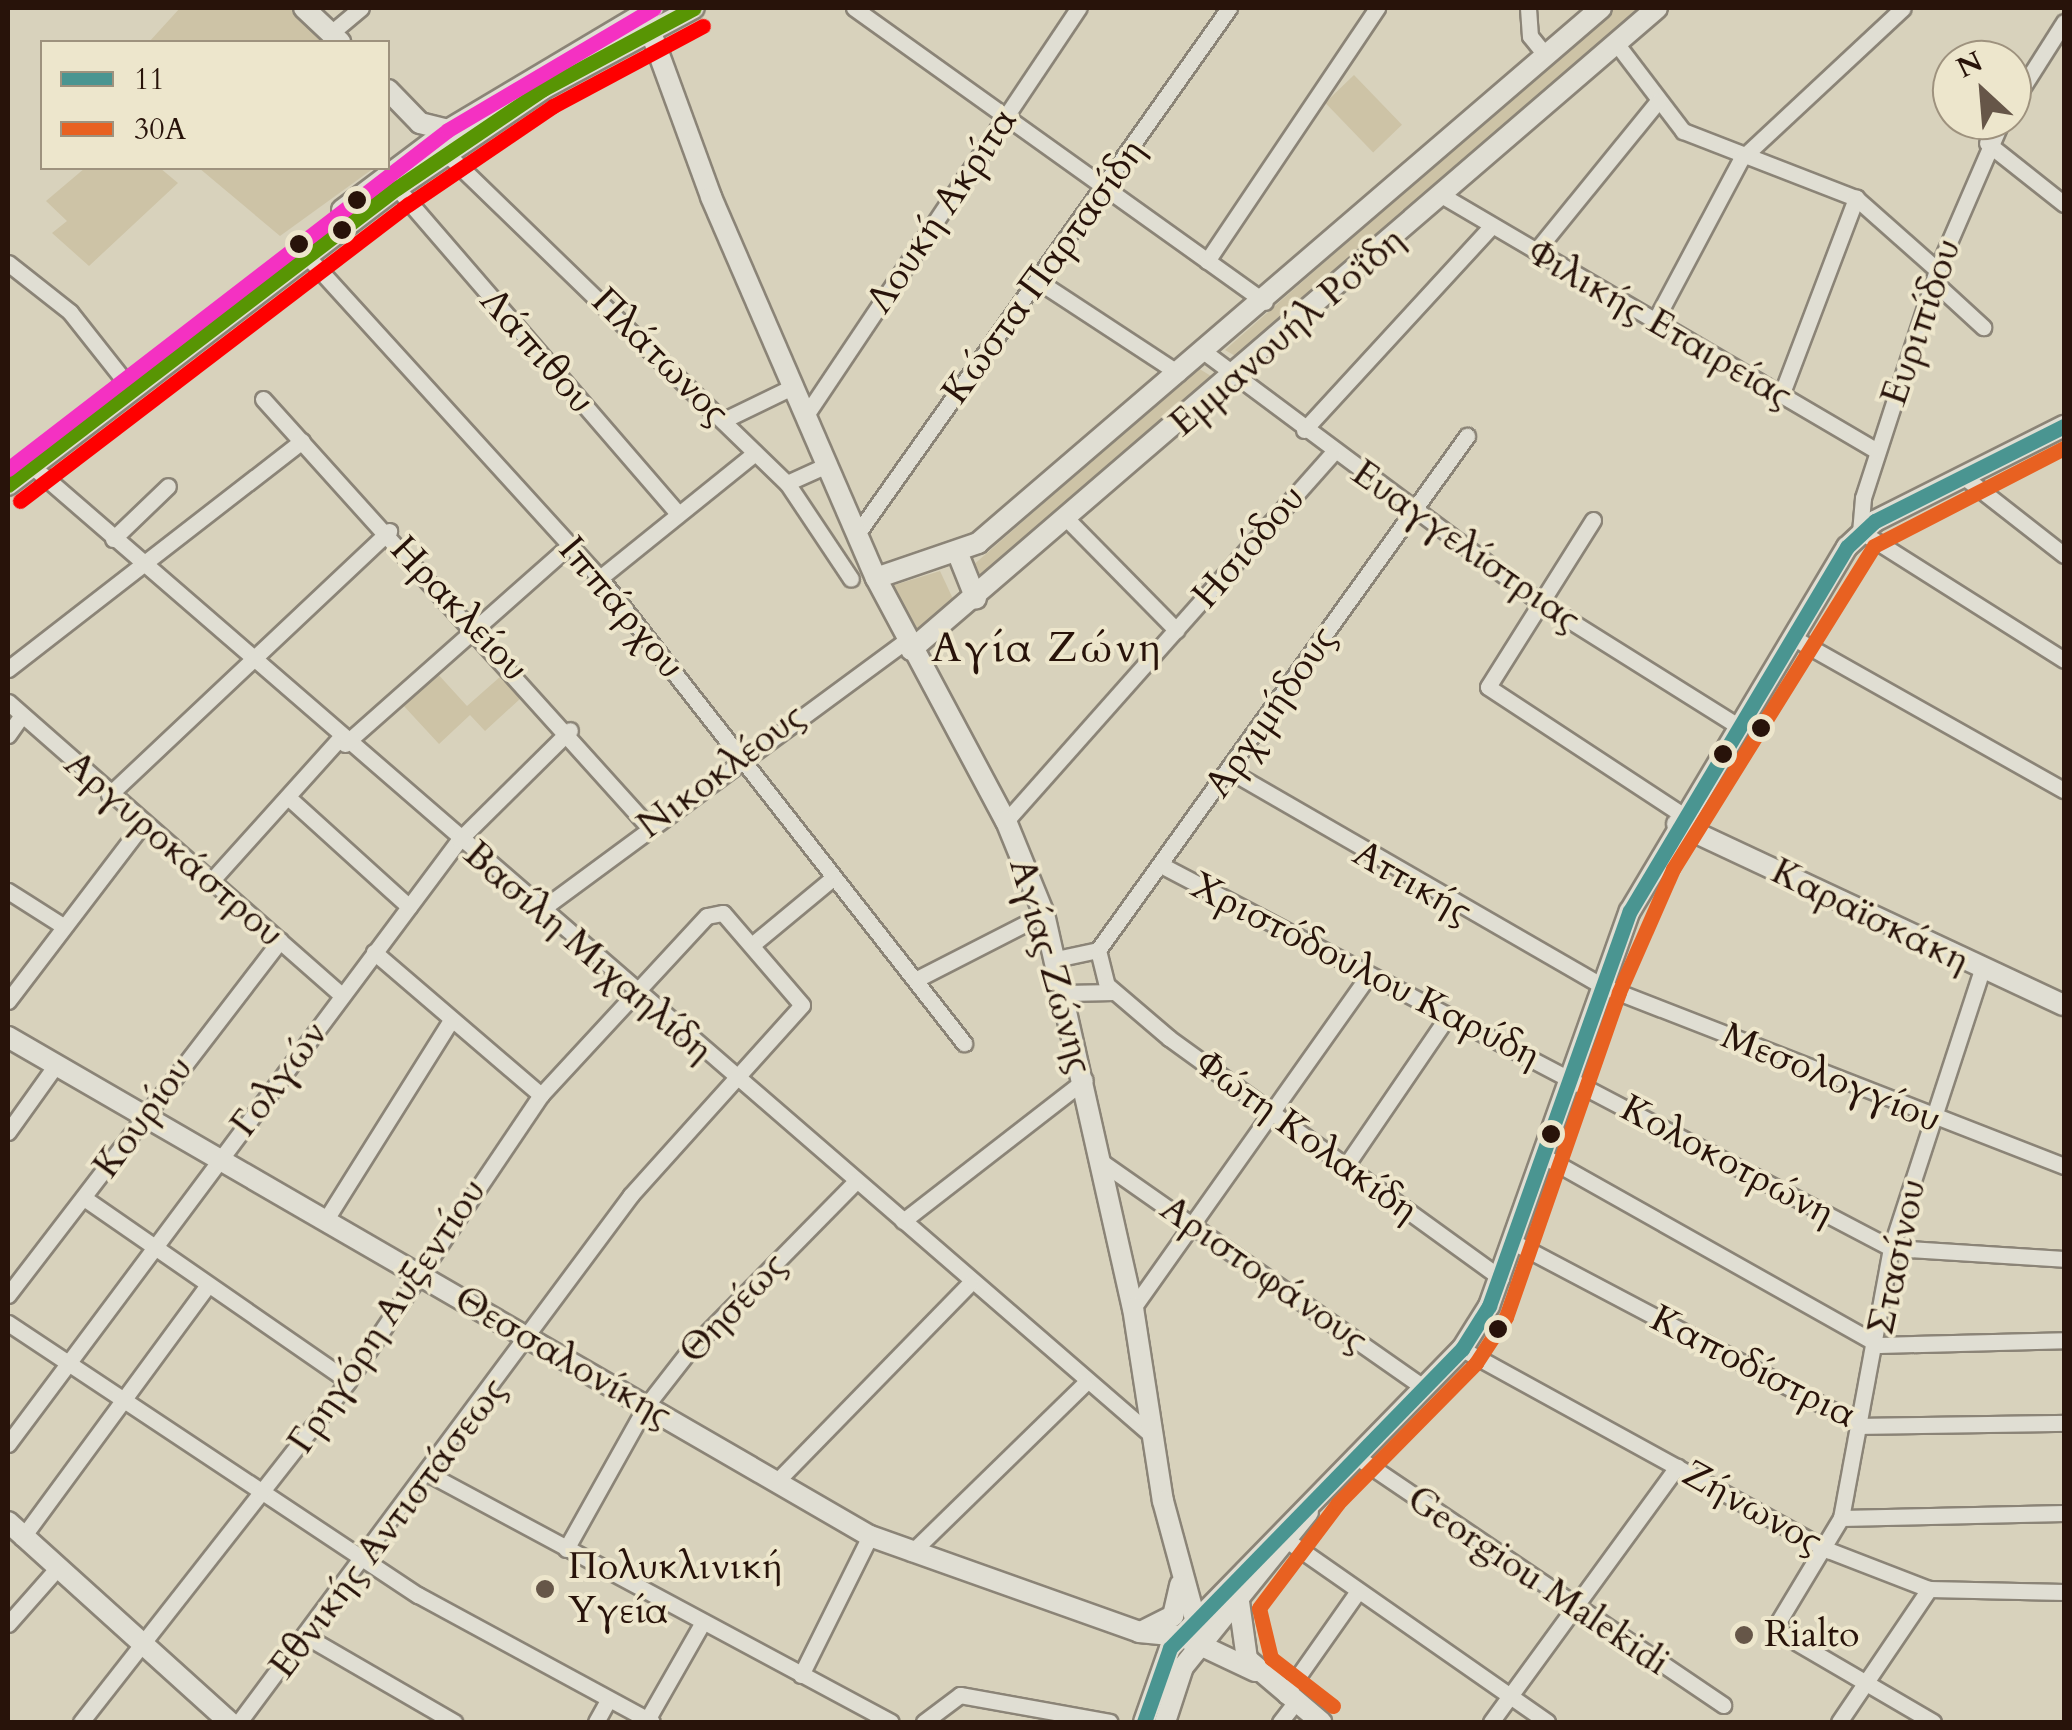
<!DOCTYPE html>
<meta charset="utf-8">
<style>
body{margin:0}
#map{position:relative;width:2072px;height:1730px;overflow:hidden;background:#d8d2bc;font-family:Cardo,serif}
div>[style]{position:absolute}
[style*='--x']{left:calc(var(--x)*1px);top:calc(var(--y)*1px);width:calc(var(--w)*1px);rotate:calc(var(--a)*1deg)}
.green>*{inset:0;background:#cdc3a6;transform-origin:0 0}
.roads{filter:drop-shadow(2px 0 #8b8477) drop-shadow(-2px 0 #8b8477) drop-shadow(0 2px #8b8477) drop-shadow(0 -2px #8b8477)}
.street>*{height:15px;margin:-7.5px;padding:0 7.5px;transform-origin:7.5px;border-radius:7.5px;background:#e0ded3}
.secondary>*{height:20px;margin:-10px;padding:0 10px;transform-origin:10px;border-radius:10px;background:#e0ded3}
.bus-1>*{height:15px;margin:-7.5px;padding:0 7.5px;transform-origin:7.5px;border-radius:7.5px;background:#4a9591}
.bus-2>*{height:15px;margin:-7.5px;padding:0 7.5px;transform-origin:7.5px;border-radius:7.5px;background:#e86121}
.bus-3>*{height:15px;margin:-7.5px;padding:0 7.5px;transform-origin:7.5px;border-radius:7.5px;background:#589504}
.bus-4>*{height:15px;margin:-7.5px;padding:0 7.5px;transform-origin:7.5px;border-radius:7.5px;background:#f00}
.bus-5>*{height:15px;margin:-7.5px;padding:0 7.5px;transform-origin:7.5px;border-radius:7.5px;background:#f431c2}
.dots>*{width:28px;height:28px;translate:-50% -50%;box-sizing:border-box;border:5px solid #ede6cc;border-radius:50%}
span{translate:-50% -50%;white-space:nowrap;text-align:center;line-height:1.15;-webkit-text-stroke:8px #ede6cc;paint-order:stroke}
.street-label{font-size:38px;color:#28130a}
.poi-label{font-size:38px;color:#28130a}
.left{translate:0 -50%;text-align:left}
.quarter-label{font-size:42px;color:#28130a;letter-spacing:2.5px}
.frame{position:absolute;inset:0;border:10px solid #28130a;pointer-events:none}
.legend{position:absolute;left:40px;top:40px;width:350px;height:130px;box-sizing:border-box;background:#ede6cc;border:2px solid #9e927e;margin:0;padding:12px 18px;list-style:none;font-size:30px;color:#28130a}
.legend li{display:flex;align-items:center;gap:20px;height:50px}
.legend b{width:50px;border:2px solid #9e927e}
.north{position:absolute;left:1932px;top:40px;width:100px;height:100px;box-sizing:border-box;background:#ede6cc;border:2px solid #9e927e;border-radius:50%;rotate:334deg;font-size:28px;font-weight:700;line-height:40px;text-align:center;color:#28130a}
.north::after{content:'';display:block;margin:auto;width:35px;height:45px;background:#665648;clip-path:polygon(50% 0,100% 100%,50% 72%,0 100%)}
</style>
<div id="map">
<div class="green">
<i style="clip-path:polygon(180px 8px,291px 8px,327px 42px,149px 42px)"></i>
<i style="clip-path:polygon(1613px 8px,1646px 8px,1237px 357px,1225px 350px)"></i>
<i style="left:1354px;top:75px;width:69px;height:40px;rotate:46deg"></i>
<i style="clip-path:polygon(85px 168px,160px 168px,178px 183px,89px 266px,52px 233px,67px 221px,46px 201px)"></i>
<i style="clip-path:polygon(199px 168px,374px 168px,280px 236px)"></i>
<i style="clip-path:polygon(1198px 368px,1211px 376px,1209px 387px,1043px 531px,979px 576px,971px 567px)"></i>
<i style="clip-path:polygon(940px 571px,954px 601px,913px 632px,888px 587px)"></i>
<i style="clip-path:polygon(436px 672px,467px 706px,501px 676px,521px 698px,485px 731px,470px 715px,439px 744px,402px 704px)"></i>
</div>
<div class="roads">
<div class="street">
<i style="--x:854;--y:8;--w:505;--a:35.58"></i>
<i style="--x:1528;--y:8;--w:28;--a:86"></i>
<i style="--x:1530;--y:36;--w:26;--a:51"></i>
<i style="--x:331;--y:33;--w:39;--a:-40"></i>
<i style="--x:1616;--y:43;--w:111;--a:52.7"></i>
<i style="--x:1683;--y:131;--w:186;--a:21.2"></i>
<i style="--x:1856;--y:198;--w:108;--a:41.6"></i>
<i style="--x:2012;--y:104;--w:97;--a:-57.6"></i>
<i style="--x:2002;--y:120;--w:163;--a:113.4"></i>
<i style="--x:1937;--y:270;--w:240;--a:108"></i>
<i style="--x:1863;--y:498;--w:33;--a:95"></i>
<i style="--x:1860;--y:531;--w:241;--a:32.3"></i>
<i style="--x:1987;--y:143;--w:98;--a:38.4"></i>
<i style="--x:448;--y:155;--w:472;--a:44.1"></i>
<i style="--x:787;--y:483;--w:115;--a:56.3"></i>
<i style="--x:397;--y:188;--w:430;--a:49.2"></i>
<i style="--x:1443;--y:196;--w:503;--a:30.44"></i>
<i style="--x:1536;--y:251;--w:193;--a:-50.9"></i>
<i style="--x:305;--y:254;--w:438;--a:47.7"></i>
<i style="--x:600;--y:578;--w:591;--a:51.95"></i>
<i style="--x:1207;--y:261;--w:305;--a:-56.1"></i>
<i style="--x:8;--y:263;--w:79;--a:38.3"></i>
<i style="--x:70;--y:312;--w:85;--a:51.7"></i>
<i style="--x:1038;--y:281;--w:168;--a:33.3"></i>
<i style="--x:1934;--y:282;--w:67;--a:42.6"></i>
<i style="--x:1656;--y:319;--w:181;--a:-62"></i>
<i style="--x:1741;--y:159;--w:221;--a:-43"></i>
<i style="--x:1203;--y:351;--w:417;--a:36.7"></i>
<i style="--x:1537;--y:600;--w:237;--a:32.1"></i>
<i style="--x:1782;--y:393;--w:209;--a:-69.2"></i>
<i style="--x:263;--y:399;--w:574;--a:47.97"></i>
<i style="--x:806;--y:415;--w:490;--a:-56.2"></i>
<i style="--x:724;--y:420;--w:78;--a:-25.9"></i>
<i style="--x:1304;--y:430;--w:275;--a:-47.4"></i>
<i style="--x:32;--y:466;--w:1476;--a:40.88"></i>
<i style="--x:1963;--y:476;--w:128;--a:38"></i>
<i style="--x:787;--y:483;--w:44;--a:-24.2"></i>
<i style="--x:1067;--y:519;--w:156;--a:45.5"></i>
<i style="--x:1593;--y:520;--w:197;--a:122.2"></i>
<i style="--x:1488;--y:687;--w:233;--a:33.3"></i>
<i style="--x:857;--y:534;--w:644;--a:-54.73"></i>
<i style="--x:113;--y:539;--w:76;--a:-43.9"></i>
<i style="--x:600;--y:578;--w:199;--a:-38.9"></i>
<i style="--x:1792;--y:637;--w:312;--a:29.4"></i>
<i style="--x:8;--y:669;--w:372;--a:-37.8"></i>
<i style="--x:8;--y:702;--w:444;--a:41.3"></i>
<i style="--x:8;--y:735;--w:24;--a:-55"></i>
<i style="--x:345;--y:744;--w:299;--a:-41.5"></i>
<i style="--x:1230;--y:771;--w:427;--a:30"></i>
<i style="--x:1600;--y:985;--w:498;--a:21.3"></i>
<i style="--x:109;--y:795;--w:385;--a:-43.3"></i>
<i style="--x:289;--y:798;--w:162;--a:42.2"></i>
<i style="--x:1006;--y:821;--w:492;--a:-48.4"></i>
<i style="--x:1161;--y:865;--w:824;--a:27.68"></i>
<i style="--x:1891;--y:1248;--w:173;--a:3.6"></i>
<i style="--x:213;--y:879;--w:188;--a:-48"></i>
<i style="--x:8;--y:891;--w:62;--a:32.4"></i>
<i style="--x:542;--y:909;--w:451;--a:-36.4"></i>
<i style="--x:753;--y:944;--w:105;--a:-39.6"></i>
<i style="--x:1098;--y:950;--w:36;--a:76"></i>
<i style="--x:1107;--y:985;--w:82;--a:40.5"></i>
<i style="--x:1169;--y:1038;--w:410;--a:35.9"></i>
<i style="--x:374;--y:952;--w:220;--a:40.6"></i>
<i style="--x:1056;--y:959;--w:43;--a:-12.1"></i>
<i style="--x:1098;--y:950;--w:633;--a:-54.33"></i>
<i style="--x:917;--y:979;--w:143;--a:-27.1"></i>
<i style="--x:1065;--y:993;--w:49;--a:-1.2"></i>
<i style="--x:8;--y:1001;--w:223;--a:-52.7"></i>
<i style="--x:8;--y:1132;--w:81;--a:-54.5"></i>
<i style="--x:1547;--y:1158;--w:381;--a:29.4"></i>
<i style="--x:1879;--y:1345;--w:185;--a:-1.5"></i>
<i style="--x:1103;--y:1163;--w:391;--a:35"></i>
<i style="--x:1347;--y:1164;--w:179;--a:-55.7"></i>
<i style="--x:84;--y:1198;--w:321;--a:34.7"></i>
<i style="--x:325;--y:1221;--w:237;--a:-57.9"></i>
<i style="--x:903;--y:1221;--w:230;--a:-37.8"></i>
<i style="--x:1517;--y:1244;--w:390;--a:27.8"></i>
<i style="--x:1862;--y:1426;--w:202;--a:-0.9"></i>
<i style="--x:8;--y:1295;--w:447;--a:-52.5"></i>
<i style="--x:1133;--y:1308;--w:407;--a:-54.7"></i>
<i style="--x:8;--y:1323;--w:492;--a:33.6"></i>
<i style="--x:418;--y:1595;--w:266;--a:28.5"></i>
<i style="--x:1462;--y:1349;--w:418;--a:28.8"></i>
<i style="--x:1828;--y:1550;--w:108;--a:21.1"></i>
<i style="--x:1929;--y:1589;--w:135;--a:1.3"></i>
<i style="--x:8;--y:1444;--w:754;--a:-53.25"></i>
<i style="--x:459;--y:840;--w:156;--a:-44.7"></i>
<i style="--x:1354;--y:1455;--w:446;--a:34.1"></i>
<i style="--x:429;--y:1474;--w:524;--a:28.23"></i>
<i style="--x:777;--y:1481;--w:275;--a:-45.7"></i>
<i style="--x:1841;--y:1518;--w:223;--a:-1.3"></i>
<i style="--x:22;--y:1538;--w:314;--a:-53.7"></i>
<i style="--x:1288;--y:1541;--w:316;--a:34.9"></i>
<i style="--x:566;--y:1549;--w:164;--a:-60.8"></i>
<i style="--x:646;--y:1406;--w:68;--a:-52.1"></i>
<i style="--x:688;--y:1352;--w:238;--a:-45.5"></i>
<i style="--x:911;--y:1553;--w:242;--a:-44.3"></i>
<i style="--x:8;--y:1624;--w:69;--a:-48.5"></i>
<i style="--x:309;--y:1638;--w:168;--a:30.1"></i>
<i style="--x:801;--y:1675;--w:155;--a:-63.6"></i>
<i style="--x:1285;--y:1695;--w:123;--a:-54.9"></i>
<i style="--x:647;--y:1720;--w:113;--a:-60.3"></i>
<i style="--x:81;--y:1722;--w:433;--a:-51.9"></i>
<i style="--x:348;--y:1381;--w:345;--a:-56"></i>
<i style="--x:541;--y:1095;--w:244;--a:-47.2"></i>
<i style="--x:707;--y:916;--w:16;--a:-11"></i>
<i style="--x:723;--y:913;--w:121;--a:49.3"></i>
<i style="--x:802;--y:1005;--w:256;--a:132"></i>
<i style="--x:631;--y:1195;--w:657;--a:126.64"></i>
<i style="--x:596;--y:1722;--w:25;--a:-61"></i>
<i style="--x:924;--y:1722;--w:45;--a:-36.9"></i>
<i style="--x:960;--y:1695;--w:152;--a:10.2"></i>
<i style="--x:1280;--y:1722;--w:24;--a:-52"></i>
<i style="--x:1491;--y:1722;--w:316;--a:-53.9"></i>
<i style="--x:1839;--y:1722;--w:161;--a:-55.9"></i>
<i style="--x:1933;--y:1722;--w:184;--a:-149.7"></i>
<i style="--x:1774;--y:1629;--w:130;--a:-58.9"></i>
<i style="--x:1841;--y:1518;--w:275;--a:-79.5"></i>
<i style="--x:1891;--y:1248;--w:293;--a:-71.9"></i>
</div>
<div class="secondary">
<i style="--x:304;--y:8;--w:50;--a:43.4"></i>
<i style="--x:642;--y:8;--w:201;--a:69.9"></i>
<i style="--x:711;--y:197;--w:415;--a:66.6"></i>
<i style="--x:876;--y:578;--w:276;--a:61.9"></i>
<i style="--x:1006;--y:821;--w:100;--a:67.8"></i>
<i style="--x:1044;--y:914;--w:404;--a:77.3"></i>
<i style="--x:1133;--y:1308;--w:195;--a:81.2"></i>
<i style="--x:1163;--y:1501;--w:149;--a:74.8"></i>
<i style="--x:388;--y:90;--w:46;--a:45.9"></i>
<i style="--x:420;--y:123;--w:29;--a:14"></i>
<i style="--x:342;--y:210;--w:133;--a:-37"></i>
<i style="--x:448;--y:130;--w:239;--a:-30.8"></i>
<i style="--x:8;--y:485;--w:489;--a:-37.4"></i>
<i style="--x:397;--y:188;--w:176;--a:-34.1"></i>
<i style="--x:543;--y:89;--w:171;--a:-28.2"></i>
<i style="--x:958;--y:554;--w:48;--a:68.2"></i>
<i style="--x:876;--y:578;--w:108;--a:-18.9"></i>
<i style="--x:978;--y:543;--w:821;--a:-40.65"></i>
<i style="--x:911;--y:650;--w:984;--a:-40.71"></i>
<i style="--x:1677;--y:824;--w:427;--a:25.1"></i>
<i style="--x:8;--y:1037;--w:996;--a:30.07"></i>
<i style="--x:870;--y:1536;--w:286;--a:19.6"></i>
<i style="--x:1139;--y:1632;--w:42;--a:5.4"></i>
<i style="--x:1181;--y:1636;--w:82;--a:25.3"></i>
<i style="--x:8;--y:1522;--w:298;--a:42.1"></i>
<i style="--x:1239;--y:1602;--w:58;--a:82"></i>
<i style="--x:1143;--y:1631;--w:34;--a:-27"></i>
<i style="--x:1173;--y:1616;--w:32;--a:-77"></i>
<i style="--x:1248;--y:1660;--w:96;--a:40.3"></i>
<i style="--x:1144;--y:1722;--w:78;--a:-70.6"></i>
<i style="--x:1170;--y:1648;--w:418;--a:-45.7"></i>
<i style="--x:1462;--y:1349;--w:51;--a:-57.9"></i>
<i style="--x:1489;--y:1306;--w:419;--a:-70.4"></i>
<i style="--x:1630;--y:911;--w:424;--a:-59.2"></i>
<i style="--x:1847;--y:547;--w:38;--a:-43"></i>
<i style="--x:1875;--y:521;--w:212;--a:-26.7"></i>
<i style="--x:1165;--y:1722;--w:58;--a:-71.9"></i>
<i style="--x:1183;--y:1667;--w:199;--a:-51.1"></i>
</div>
</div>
<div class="bus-1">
<i style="--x:1144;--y:1722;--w:78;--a:-70.6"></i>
<i style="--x:1170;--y:1648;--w:418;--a:-45.7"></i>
<i style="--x:1462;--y:1349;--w:51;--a:-57.9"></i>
<i style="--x:1489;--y:1306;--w:419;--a:-70.4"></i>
<i style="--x:1630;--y:911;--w:424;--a:-59.2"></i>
<i style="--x:1847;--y:547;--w:38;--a:-43"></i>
<i style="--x:1875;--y:521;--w:212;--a:-26.7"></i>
</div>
<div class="bus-2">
<i style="--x:1333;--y:1706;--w:78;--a:-142.3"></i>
<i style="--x:1271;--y:1658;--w:51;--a:-103.5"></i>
<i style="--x:1259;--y:1608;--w:131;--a:-53"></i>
<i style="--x:1338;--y:1503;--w:197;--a:-45.4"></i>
<i style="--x:1476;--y:1363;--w:55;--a:-56.9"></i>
<i style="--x:1506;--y:1317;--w:344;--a:-70.8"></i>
<i style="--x:1619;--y:992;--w:134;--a:-66.3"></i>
<i style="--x:1673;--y:869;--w:380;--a:-58.1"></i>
<i style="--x:1874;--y:546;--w:214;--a:-27.3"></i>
</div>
<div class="bus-3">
<i style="--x:8;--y:485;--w:489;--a:-37.4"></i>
<i style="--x:397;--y:188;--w:176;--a:-34.1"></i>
<i style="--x:543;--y:89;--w:171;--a:-28.2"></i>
</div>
<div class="bus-4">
<i style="--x:20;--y:501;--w:489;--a:-37.4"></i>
<i style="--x:409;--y:204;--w:174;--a:-34.2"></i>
<i style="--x:553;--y:106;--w:170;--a:-28.1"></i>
</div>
<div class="bus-5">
<i style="--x:8;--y:469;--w:555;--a:-37.61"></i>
<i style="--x:448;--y:130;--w:239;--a:-30.6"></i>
</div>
<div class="dots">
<i style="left:357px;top:200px;background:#28130a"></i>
<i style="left:342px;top:230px;background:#28130a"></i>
<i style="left:299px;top:244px;background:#28130a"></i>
<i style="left:1761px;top:728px;background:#28130a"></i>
<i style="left:1723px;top:754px;background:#28130a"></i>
<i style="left:1551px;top:1134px;background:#28130a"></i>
<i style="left:1498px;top:1329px;background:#28130a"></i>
<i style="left:545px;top:1589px;background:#665648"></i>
<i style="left:1744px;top:1635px;background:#665648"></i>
</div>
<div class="street-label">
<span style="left:942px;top:211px;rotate:-56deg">Λουκή Ακρίτα</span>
<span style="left:1044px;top:272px;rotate:-54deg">Κώστα Παρτασίδη</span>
<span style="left:1921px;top:322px;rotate:-71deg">Ευριπίδου</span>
<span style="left:1660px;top:324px;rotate:30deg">Φιλικής Εταιρείας</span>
<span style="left:1287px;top:332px;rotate:-41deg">Εμμανουήλ Ροΐδη</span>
<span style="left:537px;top:351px;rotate:49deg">Λάπιθου</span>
<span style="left:660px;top:357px;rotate:45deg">Πλάτωνος</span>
<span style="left:1466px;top:546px;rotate:35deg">Ευαγγελίστριας</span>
<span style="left:1249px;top:547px;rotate:-49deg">Ησιόδου</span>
<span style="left:621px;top:608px;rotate:50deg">Ιππάρχου</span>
<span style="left:459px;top:609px;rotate:47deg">Ηρακλείου</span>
<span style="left:1271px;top:712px;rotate:-55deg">Αρχιμήδους</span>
<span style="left:721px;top:771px;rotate:-37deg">Νικοκλέους</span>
<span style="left:174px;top:849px;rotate:41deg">Αργυροκάστρου</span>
<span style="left:1412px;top:883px;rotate:30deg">Αττικής</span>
<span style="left:1870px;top:916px;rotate:26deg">Καραϊσκάκη</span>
<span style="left:588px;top:952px;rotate:41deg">Βασίλη Μιχαηλίδη</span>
<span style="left:1051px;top:966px;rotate:74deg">Αγίας Ζώνης</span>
<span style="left:1365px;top:971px;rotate:27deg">Χριστόδουλου Καρύδη</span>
<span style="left:1831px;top:1078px;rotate:22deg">Μεσολογγίου</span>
<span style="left:279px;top:1079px;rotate:-53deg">Γολγών</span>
<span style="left:143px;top:1117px;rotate:-54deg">Κουρίου</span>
<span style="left:1306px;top:1137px;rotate:36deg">Φώτη Κολακίδη</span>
<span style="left:1727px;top:1161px;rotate:28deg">Κολοκοτρώνη</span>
<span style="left:1897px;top:1257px;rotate:-78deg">Στασίνου</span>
<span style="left:1264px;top:1274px;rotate:35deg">Αριστοφάνους</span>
<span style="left:733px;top:1308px;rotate:-47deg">Θησέως</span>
<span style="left:387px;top:1316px;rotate:-56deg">Γρηγόρη Αυξεντίου</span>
<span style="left:563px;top:1357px;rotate:30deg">Θεσσαλονίκης</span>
<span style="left:1753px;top:1367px;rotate:27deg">Καποδίστρια</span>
<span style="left:1752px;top:1508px;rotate:29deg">Ζήνωνος</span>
<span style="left:388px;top:1528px;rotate:-53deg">Εθνικής Αντιστάσεως</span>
<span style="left:1538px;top:1581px;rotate:34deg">Georgiou Malekidi</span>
</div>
<div class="poi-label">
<span class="left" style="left:568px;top:1589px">Πολυκλινική<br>Υγεία</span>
<span class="left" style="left:1764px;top:1635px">Rialto</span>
</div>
<div class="quarter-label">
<span style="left:1047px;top:648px">Αγία Ζώνη</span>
</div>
<div class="frame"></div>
<ul class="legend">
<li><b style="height:12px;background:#4a9591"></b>11</li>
<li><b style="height:12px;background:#e86121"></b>30A</li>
</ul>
<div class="north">N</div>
</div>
